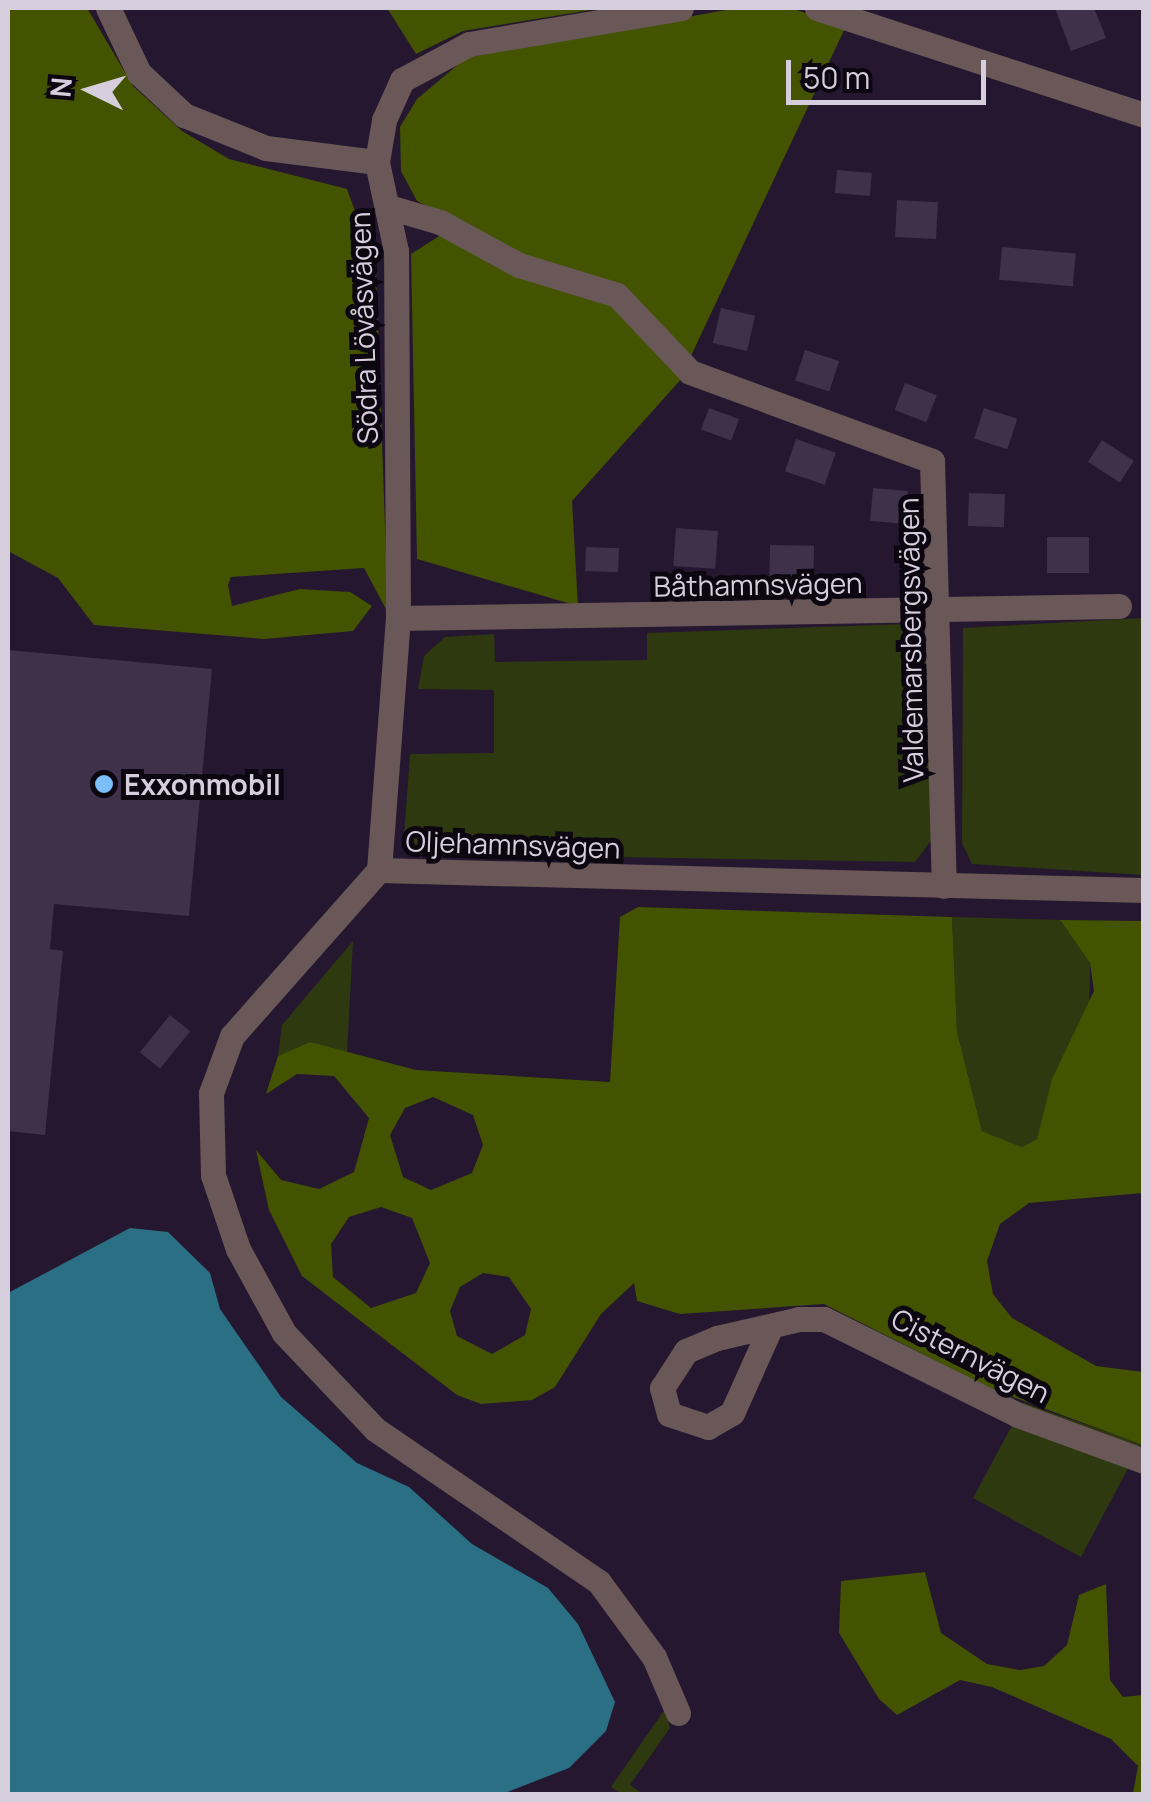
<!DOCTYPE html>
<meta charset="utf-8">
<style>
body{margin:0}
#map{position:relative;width:1151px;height:1802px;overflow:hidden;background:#25172f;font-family:Manrope,sans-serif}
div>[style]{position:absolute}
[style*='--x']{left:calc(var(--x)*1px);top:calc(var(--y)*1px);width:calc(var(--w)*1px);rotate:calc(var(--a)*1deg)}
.green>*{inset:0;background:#2e390f}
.forest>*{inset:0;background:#435300}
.water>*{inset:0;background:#2a6f84}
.building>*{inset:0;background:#40314b;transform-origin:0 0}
.minor>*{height:25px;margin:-12.5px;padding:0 12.5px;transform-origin:12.5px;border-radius:12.5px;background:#695857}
.dots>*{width:28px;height:28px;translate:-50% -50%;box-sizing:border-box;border:5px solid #0b060f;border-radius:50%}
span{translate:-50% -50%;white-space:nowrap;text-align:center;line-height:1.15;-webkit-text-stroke:10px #0b060f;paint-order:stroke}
.street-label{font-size:28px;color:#d6cddd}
.poi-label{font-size:28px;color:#d6cddd;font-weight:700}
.left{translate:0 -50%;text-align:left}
.frame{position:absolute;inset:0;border:10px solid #d6cddd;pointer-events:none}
.north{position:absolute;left:40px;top:40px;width:100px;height:100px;-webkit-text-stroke:8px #0b060f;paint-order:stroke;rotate:275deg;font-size:28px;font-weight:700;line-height:40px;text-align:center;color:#d6cddd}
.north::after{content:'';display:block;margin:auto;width:35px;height:45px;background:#d6cddd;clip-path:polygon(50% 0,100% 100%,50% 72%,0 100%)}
.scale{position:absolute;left:786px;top:60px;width:200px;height:45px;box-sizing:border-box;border:5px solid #d6cddd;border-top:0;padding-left:12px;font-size:30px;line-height:35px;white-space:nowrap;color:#d6cddd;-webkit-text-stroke:8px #0b060f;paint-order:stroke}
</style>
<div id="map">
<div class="green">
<i style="clip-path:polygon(1143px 618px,1143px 875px,972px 864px,962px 843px,963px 628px)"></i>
<i style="clip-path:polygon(908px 624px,928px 644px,932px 839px,915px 862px,430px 854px,404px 836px,410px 754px,494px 753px,494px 690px,418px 689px,424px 656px,445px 637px,494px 634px,495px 662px,647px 660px,647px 633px)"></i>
<i style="clip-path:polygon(952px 917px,1060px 920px,1090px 963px,1089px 1017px,1037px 1139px,1022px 1147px,982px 1131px,957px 1032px)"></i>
<i style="clip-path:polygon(353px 941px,347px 1054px,310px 1042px,278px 1056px,282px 1025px)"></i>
<i style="clip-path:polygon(1024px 1403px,1141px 1444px,1081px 1557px,973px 1498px)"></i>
<i style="clip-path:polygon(665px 1709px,670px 1728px,630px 1785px,643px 1794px,622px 1794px,611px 1787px)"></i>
</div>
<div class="forest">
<i style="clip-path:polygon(8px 8px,87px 8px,133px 86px,182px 131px,229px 159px,347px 189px,376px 269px,388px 613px,364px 568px,231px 577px,228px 585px,232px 606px,300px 589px,350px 592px,372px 606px,353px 631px,264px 639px,94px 625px,58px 578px,8px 551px)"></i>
<i style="clip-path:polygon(387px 8px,603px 8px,463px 31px,416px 54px)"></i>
<i style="clip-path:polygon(737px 8px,790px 8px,846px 26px,690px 358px,625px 286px,520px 254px,417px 201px,401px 171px,400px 127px,417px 99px,467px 57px)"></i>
<i style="clip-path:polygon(444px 233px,609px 299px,683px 377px,572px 501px,578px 606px,417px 559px,411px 254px)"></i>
<i style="clip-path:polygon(evenodd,638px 907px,952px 917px,957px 1032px,982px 1131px,1022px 1147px,1037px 1139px,1052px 1079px,1094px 991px,1090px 963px,1060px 920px,1143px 921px,1143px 1193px,1029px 1203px,1000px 1224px,987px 1261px,993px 1294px,1012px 1318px,1096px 1366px,1143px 1372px,1143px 1445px,994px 1390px,824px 1304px,680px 1314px,637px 1301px,634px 1283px,601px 1314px,555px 1387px,532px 1400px,481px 1404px,457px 1395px,302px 1276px,269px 1210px,256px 1150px,281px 1180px,319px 1189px,354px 1172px,369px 1118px,334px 1076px,297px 1074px,266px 1094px,278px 1056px,310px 1042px,416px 1070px,610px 1082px,620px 917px,638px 907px,433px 1097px,473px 1115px,483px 1145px,472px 1173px,431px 1190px,403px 1177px,390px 1135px,405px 1108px,433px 1097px,638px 907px,381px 1207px,412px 1218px,430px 1263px,416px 1293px,371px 1308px,333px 1277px,331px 1244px,349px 1217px,381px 1207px,638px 907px,483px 1273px,509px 1277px,531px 1309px,525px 1335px,492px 1354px,457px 1336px,450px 1311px,460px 1287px,483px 1273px)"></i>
<i style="clip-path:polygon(925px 1572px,941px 1633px,987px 1664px,1020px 1670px,1044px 1666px,1067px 1645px,1079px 1595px,1106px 1584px,1110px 1680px,1123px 1697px,1143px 1695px,1143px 1794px,1133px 1794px,1138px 1766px,1111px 1739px,992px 1687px,960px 1680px,897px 1715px,879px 1699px,839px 1633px,841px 1581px)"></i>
</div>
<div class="water">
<i style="clip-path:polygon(130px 1228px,168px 1232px,210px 1273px,220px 1309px,281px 1397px,357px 1463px,409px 1487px,472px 1544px,548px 1588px,578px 1624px,615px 1702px,606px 1731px,569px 1768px,502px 1794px,8px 1794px,8px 1293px)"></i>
</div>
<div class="building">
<i style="clip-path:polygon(1055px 8px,1094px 8px,1106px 38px,1071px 51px)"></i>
<i style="left:837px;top:170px;width:35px;height:23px;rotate:5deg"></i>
<i style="left:897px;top:200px;width:41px;height:37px;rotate:3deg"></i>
<i style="left:1002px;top:247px;width:74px;height:33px;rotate:5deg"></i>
<i style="left:721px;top:308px;width:35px;height:36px;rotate:13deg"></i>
<i style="left:805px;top:350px;width:36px;height:32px;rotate:18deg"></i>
<i style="left:905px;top:383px;width:34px;height:29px;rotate:21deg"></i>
<i style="left:709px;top:408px;width:32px;height:23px;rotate:20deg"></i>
<i style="left:984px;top:408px;width:35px;height:32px;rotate:18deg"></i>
<i style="left:796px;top:439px;width:42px;height:34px;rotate:19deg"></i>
<i style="left:1102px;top:440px;width:38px;height:26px;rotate:33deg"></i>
<i style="left:873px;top:488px;width:35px;height:33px;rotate:5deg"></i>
<i style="left:969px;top:493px;width:36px;height:33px;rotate:2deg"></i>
<i style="left:676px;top:528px;width:42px;height:38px;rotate:4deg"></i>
<i style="left:1089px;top:537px;width:36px;height:42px;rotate:90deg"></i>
<i style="left:770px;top:545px;width:44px;height:33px;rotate:1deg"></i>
<i style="left:586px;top:547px;width:33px;height:24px;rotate:2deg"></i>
<i style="clip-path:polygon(8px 650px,212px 669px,189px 916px,54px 904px,50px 949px,63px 951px,45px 1135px,8px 1131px)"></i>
<i style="left:170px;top:1015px;width:26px;height:48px;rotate:39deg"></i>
</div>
<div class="minor">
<i style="--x:108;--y:8;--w:72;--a:64.5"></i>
<i style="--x:139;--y:73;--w:62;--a:43"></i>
<i style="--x:184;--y:115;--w:88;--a:21.9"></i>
<i style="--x:266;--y:148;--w:112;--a:7.2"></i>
<i style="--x:817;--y:8;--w:344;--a:18.1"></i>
<i style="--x:392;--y:208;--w:50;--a:16.3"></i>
<i style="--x:440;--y:222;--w:90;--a:28.6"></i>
<i style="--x:519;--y:265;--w:102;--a:17"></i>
<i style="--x:617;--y:295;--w:106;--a:46.5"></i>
<i style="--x:690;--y:372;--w:258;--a:20.2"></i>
<i style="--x:932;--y:461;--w:425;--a:88.4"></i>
<i style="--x:398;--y:618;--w:721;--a:-0.95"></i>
<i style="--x:379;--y:870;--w:253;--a:-85.7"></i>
<i style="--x:398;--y:618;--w:367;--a:-90.3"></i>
<i style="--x:396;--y:251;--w:91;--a:-102.1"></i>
<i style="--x:377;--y:162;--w:43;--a:-80.5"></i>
<i style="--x:384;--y:120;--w:44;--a:-65.8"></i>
<i style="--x:402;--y:80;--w:76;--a:-28.2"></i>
<i style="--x:469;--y:44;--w:215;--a:-9.6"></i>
<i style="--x:771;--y:1326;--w:95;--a:114.1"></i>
<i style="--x:732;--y:1413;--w:28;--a:150"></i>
<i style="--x:708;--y:1427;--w:41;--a:-161.6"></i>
<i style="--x:669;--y:1414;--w:27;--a:-105"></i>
<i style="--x:662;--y:1388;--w:44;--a:-57"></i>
<i style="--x:686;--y:1351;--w:34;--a:-23"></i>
<i style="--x:717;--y:1338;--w:84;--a:-13"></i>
<i style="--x:799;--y:1319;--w:25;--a:0"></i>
<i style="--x:824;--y:1319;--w:216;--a:26.3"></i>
<i style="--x:1018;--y:1415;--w:134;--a:20.1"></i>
<i style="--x:678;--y:1713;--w:61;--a:-113.2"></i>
<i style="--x:654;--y:1657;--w:93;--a:-126.3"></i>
<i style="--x:599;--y:1582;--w:271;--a:-145.7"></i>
<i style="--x:375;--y:1429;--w:132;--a:-133.5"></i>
<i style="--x:284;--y:1333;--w:96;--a:-118.7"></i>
<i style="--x:238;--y:1249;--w:78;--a:-108.7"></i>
<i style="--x:213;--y:1175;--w:82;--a:-91.4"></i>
<i style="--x:211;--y:1093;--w:61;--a:-69.8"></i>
<i style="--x:232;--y:1036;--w:222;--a:-48.5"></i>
<i style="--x:379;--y:870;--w:765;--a:1.5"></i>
</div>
<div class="dots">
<i style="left:104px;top:784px;background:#7cbef9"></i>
</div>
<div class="street-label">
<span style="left:363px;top:328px;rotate:-92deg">Södra Lövåsvägen</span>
<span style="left:758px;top:584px;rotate:-1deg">Båthamnsvägen</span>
<span style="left:910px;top:640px;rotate:-91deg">Valdemarsbergsvägen</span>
<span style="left:513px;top:844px;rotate:2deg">Oljehamnsvägen</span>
<span style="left:971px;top:1355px;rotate:27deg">Cisternvägen</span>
</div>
<div class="poi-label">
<span class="left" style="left:124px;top:784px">Exxonmobil</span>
</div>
<div class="frame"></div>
<div class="north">N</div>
<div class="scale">50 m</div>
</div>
